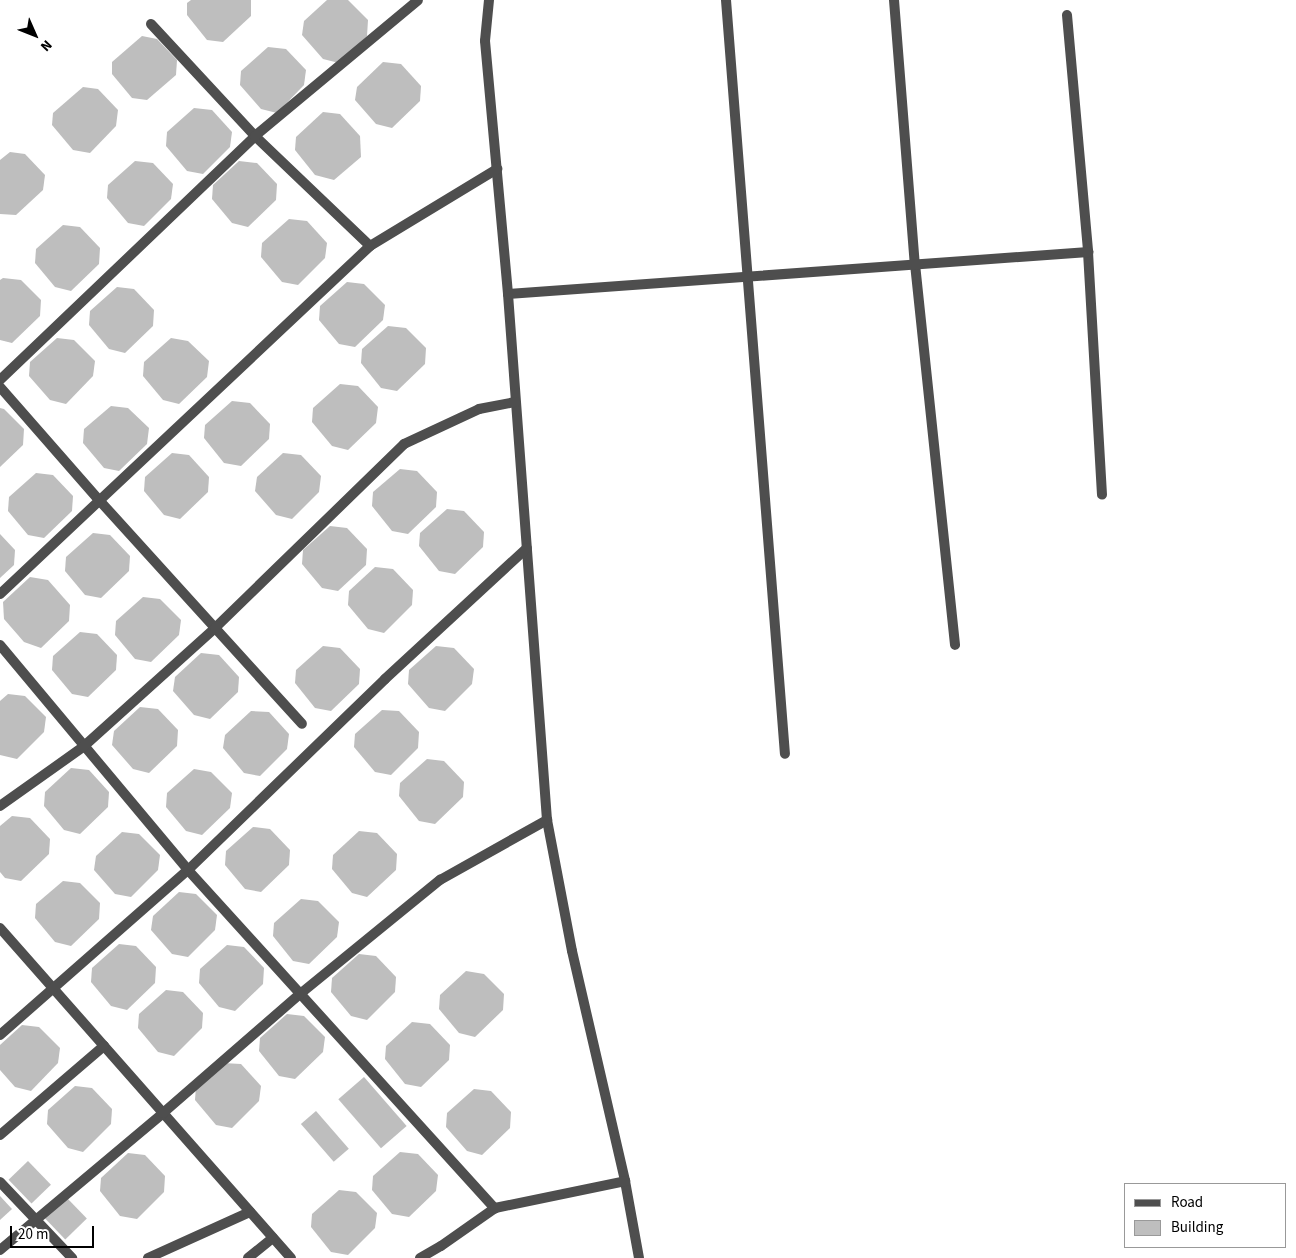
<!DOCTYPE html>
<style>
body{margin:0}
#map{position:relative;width:1296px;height:1258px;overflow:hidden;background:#fff;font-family:"Source Sans 3",sans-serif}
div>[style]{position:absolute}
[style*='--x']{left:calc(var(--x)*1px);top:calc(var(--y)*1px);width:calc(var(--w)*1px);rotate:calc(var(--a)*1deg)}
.building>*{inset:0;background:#bebebe;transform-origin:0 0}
.street>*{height:10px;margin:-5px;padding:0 5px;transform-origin:5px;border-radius:5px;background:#4e4e4e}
span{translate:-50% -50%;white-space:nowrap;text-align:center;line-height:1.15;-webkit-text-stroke:4px #fff;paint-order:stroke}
.legend{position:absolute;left:1124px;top:1183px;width:162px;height:65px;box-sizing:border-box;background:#fff;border:1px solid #999;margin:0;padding:6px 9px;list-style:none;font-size:15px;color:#000}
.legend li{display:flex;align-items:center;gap:10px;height:25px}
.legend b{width:25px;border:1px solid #999}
.north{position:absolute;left:10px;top:10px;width:50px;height:50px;-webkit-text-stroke:4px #fff;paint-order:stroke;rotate:134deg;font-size:14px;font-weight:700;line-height:20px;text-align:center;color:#000}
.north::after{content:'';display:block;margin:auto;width:18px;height:22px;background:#000;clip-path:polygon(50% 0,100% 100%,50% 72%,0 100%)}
.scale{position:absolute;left:10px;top:1226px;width:84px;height:22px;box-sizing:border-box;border:2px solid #000;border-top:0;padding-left:6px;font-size:15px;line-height:18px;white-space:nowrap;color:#000;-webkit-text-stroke:4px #fff;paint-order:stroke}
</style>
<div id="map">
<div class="building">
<i style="clip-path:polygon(191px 0,251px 0,251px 16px,223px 42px,207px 40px,187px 15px,187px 3px)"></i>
<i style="clip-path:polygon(327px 0,348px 0,368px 20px,367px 36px,339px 63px,323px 59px,302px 35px,304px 21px)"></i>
<i style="clip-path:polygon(142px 36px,157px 39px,177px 60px,176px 75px,147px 100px,132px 98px,112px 74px,112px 62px)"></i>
<i style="clip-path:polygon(268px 47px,286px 49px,306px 70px,304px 85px,277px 113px,261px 109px,240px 85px,241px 71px)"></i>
<i style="clip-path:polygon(383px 62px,401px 64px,421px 86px,420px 101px,392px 128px,376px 124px,355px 100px,357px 87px)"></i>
<i style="clip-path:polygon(83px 87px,98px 89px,118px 110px,116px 126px,90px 153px,73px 150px,52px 125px,53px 113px)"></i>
<i style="clip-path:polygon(194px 108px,212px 110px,232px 132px,230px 147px,203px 174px,187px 171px,166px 146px,167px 132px)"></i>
<i style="clip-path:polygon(323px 112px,340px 114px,360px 136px,361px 157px,334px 180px,315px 175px,295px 150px,296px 137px)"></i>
<i style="clip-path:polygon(10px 152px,25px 154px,45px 175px,43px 190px,16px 215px,0 214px,0 160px)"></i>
<i style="clip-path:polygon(135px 161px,153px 163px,173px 184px,171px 199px,144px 226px,128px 223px,107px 198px,108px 185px)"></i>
<i style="clip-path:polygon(239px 161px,257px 163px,277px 184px,276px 200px,248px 227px,232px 223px,212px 199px,213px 185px)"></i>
<i style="clip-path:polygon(289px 219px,307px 221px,327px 243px,325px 258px,298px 285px,282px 282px,261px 257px,262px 243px)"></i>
<i style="clip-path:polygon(63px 225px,80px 227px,100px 248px,99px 264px,71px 291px,55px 287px,35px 263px,36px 249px)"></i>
<i style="clip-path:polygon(3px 278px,21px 280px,41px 300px,40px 316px,12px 343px,0 340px,0 280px)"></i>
<i style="clip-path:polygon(347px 282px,364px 284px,385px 305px,383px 320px,355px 347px,339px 344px,319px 320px,320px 306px)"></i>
<i style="clip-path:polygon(117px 287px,134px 289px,154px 310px,153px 326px,125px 353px,109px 349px,89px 325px,90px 311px)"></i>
<i style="clip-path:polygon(388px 326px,406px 328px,426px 348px,425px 364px,397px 391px,381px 388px,361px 363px,362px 349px)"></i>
<i style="clip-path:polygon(57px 338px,74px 340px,95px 361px,93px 376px,66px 404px,50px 400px,29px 376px,30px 362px)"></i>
<i style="clip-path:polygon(171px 338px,188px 341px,209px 361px,207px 377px,179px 404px,163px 400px,143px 376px,144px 362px)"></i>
<i style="clip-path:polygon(340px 384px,358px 386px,378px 407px,376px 423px,348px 450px,332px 446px,312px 422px,313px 408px)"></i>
<i style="clip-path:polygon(232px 401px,250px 403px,270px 424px,269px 439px,241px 466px,224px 463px,204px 438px,205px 425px)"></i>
<i style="clip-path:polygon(111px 406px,128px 408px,149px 428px,147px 444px,119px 471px,104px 468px,83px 443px,84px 429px)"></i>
<i style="clip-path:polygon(0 408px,4px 409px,24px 429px,23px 445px,0 467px)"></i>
<i style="clip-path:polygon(172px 453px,189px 455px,209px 477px,208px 492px,180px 519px,164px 515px,144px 491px,145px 477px)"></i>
<i style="clip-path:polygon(283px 453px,301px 455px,321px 476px,319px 492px,292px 519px,276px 515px,255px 491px,257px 477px)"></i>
<i style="clip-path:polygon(400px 469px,417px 471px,437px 492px,436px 507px,408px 534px,392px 531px,372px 506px,373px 492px)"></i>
<i style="clip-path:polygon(36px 473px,53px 475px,73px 496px,72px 511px,44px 538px,28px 535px,8px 511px,9px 497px)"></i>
<i style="clip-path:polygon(447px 509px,464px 511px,484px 532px,483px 547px,455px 574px,439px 571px,419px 546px,420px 533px)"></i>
<i style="clip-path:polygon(330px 526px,347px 528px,367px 549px,366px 565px,338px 591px,322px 588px,302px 564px,303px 550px)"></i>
<i style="clip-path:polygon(93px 533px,110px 535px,130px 556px,129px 571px,101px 598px,85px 595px,65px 571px,66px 557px)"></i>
<i style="clip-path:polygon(0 534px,15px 550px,14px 565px,0 578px)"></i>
<i style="clip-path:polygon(375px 567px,393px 569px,413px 590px,412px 605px,384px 633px,368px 629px,348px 605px,349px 591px)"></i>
<i style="clip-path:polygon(30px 577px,48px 580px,70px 605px,69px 621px,41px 648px,24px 642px,4px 619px,3px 602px)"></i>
<i style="clip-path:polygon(143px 597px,160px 599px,181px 620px,179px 635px,151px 662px,135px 659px,115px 635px,116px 621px)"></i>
<i style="clip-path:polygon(80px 632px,97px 634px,117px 655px,116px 670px,88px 697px,72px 694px,52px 670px,53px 656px)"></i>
<i style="clip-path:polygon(323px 646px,340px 648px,360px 669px,359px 684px,331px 711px,315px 708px,295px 683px,296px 670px)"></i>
<i style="clip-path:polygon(436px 646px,454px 648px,474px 669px,472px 684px,445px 711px,429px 708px,408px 684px,409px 670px)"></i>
<i style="clip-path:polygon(201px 653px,219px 655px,239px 677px,238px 692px,210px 719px,194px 715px,173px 691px,175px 677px)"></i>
<i style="clip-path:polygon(8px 694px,25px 696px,46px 717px,44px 732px,17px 759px,0 755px,0 701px)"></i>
<i style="clip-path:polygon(140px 707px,158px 709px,178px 730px,177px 746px,149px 773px,133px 769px,112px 745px,114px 731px)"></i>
<i style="clip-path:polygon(382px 710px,399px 711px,419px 732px,418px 748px,391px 775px,375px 772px,354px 747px,355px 734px)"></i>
<i style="clip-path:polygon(251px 711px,269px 712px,289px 734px,287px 749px,260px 776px,244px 773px,223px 748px,225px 735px)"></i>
<i style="clip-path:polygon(427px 759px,444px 761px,464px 782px,463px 797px,435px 824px,419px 821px,399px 796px,400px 783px)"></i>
<i style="clip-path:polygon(71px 768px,89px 770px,109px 792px,108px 807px,80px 834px,64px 830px,44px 806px,45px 792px)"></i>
<i style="clip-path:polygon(194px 769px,211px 772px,232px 793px,230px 808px,202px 835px,186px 831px,166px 807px,167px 793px)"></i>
<i style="clip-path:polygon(12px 816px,30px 818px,50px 839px,49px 854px,21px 881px,5px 878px,0 872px,0 826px)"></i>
<i style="clip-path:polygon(253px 827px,270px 829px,290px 850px,289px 865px,261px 892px,245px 889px,225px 865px,226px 851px)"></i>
<i style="clip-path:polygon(359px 831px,377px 833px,397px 854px,396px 870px,367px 897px,352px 893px,332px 869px,333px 855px)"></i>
<i style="clip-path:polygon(122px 832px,139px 834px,160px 855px,158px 870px,131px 897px,115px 894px,94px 870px,96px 856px)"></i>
<i style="clip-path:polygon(63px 881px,80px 883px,100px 903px,99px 919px,71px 946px,55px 942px,35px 918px,36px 904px)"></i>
<i style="clip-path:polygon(179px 892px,196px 894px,217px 915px,215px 930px,188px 957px,172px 954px,151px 930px,153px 916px)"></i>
<i style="clip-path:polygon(301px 899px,318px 901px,339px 922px,337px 937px,309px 964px,293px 961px,273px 936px,274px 923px)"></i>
<i style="clip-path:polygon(119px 944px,136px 946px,156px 967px,155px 983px,127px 1010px,111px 1006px,91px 982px,92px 968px)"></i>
<i style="clip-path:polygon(227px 945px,244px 947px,264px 968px,263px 984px,235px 1011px,219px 1007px,199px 983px,200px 969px)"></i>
<i style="clip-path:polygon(359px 954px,376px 956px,396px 977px,395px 992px,367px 1020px,351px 1016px,331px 992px,332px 978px)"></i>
<i style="clip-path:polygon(466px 971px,484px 974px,504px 994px,503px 1010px,475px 1037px,459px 1033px,439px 1009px,440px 995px)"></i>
<i style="clip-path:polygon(166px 990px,183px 992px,203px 1013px,202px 1028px,174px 1056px,158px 1052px,138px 1028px,139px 1014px)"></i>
<i style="clip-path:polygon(287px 1014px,304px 1016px,325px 1037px,323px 1052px,295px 1079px,279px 1076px,259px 1051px,260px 1038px)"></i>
<i style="clip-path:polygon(412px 1022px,430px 1024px,450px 1045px,449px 1060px,421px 1087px,405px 1084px,385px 1059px,386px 1046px)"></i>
<i style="clip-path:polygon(22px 1025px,39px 1027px,60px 1048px,58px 1063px,31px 1091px,15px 1087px,0 1070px,0 1045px)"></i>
<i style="clip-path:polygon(223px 1063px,241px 1064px,261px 1086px,259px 1101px,232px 1128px,216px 1125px,195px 1100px,196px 1086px)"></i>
<i style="left:364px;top:1077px;width:65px;height:34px;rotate:49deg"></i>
<i style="clip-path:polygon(75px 1086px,92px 1088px,112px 1109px,111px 1124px,83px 1152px,68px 1148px,47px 1124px,48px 1110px)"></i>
<i style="clip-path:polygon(474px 1089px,491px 1091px,511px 1112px,510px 1128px,482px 1155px,467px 1151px,446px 1127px,447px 1113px)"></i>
<i style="left:316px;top:1111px;width:50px;height:20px;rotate:49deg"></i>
<i style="clip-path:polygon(400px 1152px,418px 1154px,438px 1175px,436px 1191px,409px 1217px,392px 1214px,372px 1190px,373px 1176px)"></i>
<i style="clip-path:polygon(128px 1153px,145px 1155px,165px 1176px,164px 1192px,137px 1219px,120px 1216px,100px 1191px,101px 1178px)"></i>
<i style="left:28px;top:1161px;width:33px;height:27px;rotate:46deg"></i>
<i style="clip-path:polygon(339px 1190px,356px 1192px,377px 1213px,375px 1228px,348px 1255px,331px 1252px,311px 1227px,312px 1214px)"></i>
<i style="clip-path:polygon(0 1196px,12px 1209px,0 1220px)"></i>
<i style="left:66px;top:1197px;width:30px;height:30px;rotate:46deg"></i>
</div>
<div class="street">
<i style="--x:489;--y:0;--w:41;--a:95.6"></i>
<i style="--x:485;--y:41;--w:254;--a:84.8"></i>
<i style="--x:508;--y:294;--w:527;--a:85.76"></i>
<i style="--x:547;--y:820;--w:133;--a:79.2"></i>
<i style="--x:572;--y:951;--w:236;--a:77"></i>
<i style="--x:625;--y:1181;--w:78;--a:79.7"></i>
<i style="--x:726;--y:0;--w:756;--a:85.53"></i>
<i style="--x:894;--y:0;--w:265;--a:85.5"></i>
<i style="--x:915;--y:264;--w:383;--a:84"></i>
<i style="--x:1067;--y:15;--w:238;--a:84.9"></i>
<i style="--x:1088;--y:252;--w:243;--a:86.7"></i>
<i style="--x:151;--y:24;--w:153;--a:47.1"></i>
<i style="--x:255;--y:136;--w:159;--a:43.7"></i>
<i style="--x:508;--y:294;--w:582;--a:-4.14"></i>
<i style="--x:0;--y:380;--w:353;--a:-43.7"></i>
<i style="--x:255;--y:136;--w:212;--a:-39.8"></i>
<i style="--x:0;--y:387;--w:150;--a:48.8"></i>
<i style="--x:99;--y:500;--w:302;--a:47.8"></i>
<i style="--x:0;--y:594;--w:508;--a:-43.24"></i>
<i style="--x:370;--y:246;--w:149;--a:-31.2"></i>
<i style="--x:0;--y:645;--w:293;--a:50.1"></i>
<i style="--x:188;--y:870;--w:457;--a:47.8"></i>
<i style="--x:0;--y:806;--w:102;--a:-35.4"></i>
<i style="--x:83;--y:747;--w:178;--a:-42"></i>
<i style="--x:215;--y:628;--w:264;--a:-44.2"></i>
<i style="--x:404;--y:444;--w:83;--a:-25"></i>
<i style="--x:479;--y:409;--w:37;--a:-11"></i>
<i style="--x:0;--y:928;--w:440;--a:48.6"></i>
<i style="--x:0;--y:1035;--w:250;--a:-41.3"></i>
<i style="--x:188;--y:870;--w:274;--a:-44.1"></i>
<i style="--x:385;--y:679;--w:193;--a:-42.7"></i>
<i style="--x:0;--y:1135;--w:137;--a:-40.6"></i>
<i style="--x:0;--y:1182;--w:105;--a:46.5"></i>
<i style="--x:0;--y:1250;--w:213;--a:-40"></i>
<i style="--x:163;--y:1113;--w:181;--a:-41"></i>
<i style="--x:300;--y:994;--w:181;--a:-39.2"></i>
<i style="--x:440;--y:880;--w:123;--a:-29.3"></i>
<i style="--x:148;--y:1258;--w:112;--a:-24.3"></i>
<i style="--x:248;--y:1258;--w:32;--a:-39"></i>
<i style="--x:420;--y:1258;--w:24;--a:-30"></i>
<i style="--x:441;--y:1246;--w:66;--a:-35.1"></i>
<i style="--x:495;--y:1208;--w:133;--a:-11.7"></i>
</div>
<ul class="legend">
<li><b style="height:6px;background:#4e4e4e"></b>Road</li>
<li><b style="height:14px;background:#bebebe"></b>Building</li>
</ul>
<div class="north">N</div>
<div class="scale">20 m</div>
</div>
